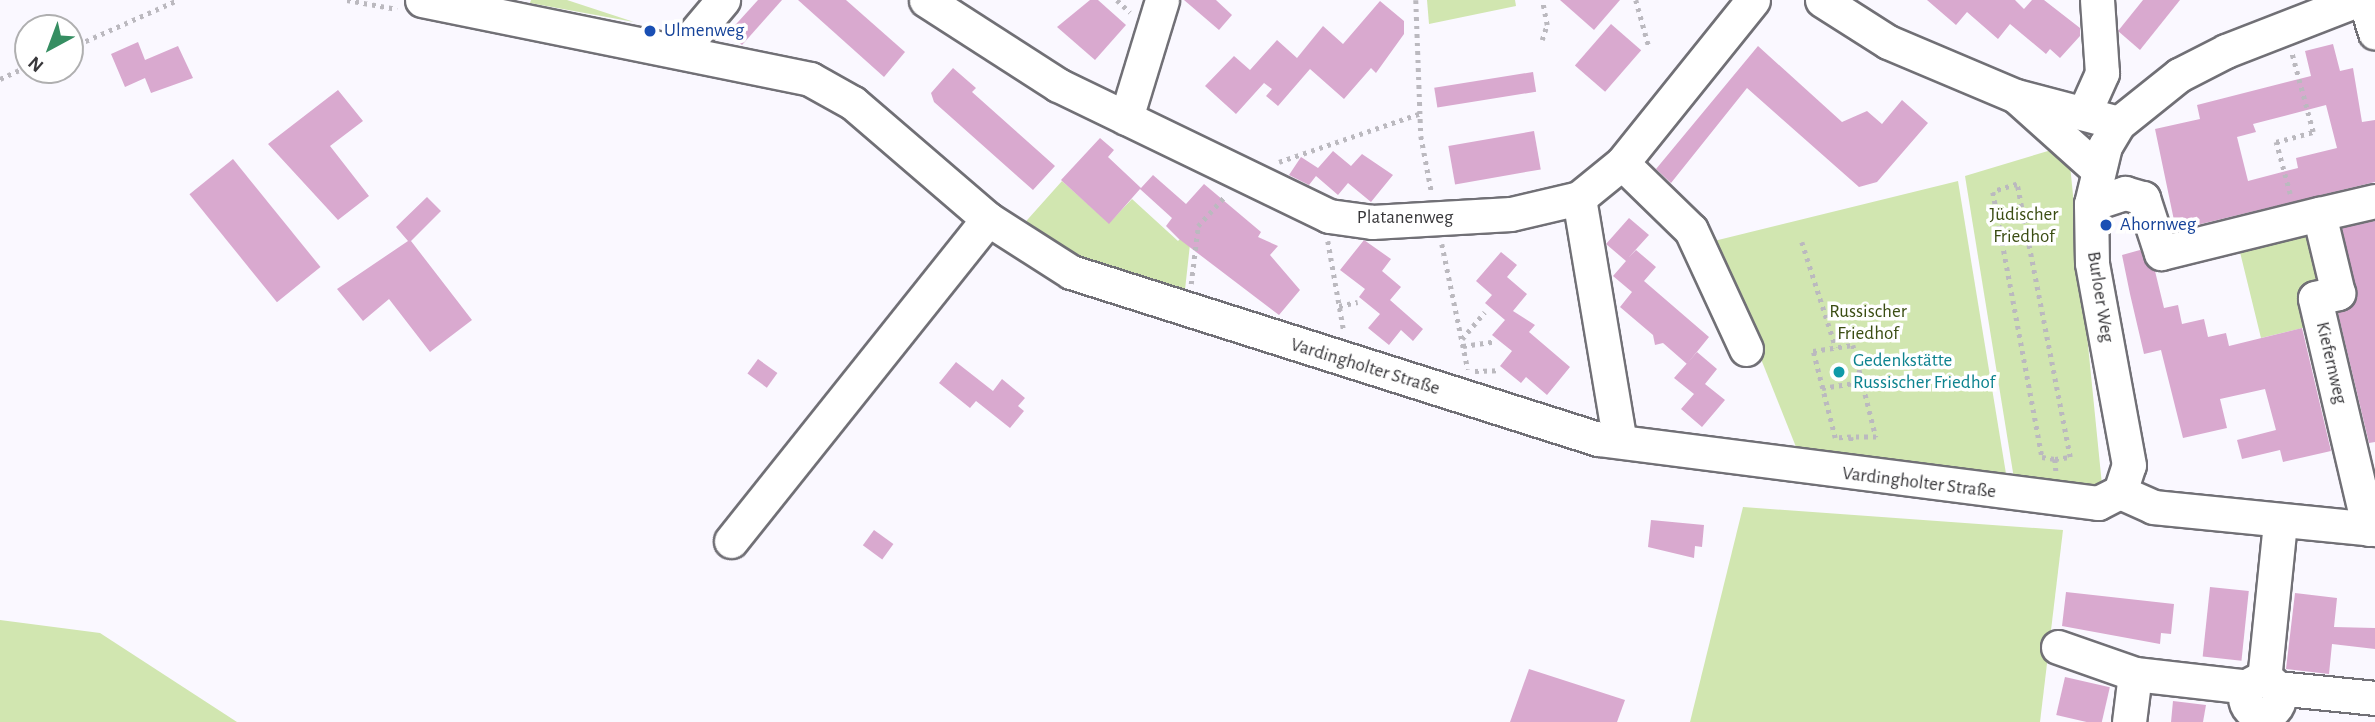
<!DOCTYPE html>
<meta charset="utf-8">
<style>
body{margin:0}
#map{position:relative;width:2375px;height:722px;overflow:hidden;background:#faf8ff;font-family:"Alegreya Sans",sans-serif}
div>[style]{position:absolute}
[style*='--x']{left:calc(var(--x)*1px);top:calc(var(--y)*1px);width:calc(var(--w)*1px);rotate:calc(var(--a)*1deg)}
.green>*{inset:0;background:#d1e6b0}
.building>*{inset:0;background:#d9a9cf;transform-origin:0 0}
.path>*{height:4.5px;margin-top:-2.25px;transform-origin:0;background:repeating-linear-gradient(90deg,#bbb9bf 0 3.5px,transparent 0 8.5px)}
.roads{filter:drop-shadow(2px 0 #717076) drop-shadow(-2px 0 #717076) drop-shadow(0 2px #717076) drop-shadow(0 -2px #717076)}
.minor>*{height:33px;margin:-16.5px;padding:0 16.5px;transform-origin:16.5px;border-radius:16.5px;background:#fff}
.minor>.ring{margin:-16.5px;padding:0;box-sizing:content-box;background:none;border:33px solid #fff;border-radius:50%}
.dots>*{width:19px;height:19px;translate:-50% -50%;box-sizing:border-box;border:4px solid #fff;border-radius:50%}
span{translate:-50% -50%;white-space:nowrap;text-align:center;line-height:1.15;-webkit-text-stroke:7px #fff;paint-order:stroke}
.transit-label{font-size:19px;color:#164399}
.left{translate:0 -50%;text-align:left}
.park-label{font-size:19px;color:#3b4d13}
.street-label{font-size:19px;color:#38373a}
.culture-label{font-size:19px;color:#0d838f}
.north{position:absolute;left:14px;top:14px;width:70px;height:70px;box-sizing:border-box;background:#fff;border:2px solid #afafb0;border-radius:50%;rotate:221deg;font-size:19px;font-weight:700;line-height:28px;text-align:center;color:#38373a}
.north::after{content:'';display:block;margin:auto;width:24px;height:32px;background:#368e62;clip-path:polygon(50% 0,100% 100%,50% 72%,0 100%)}
</style>
<div id="map">
<div class="green">
<i style="clip-path:polygon(531px 0,567px 0,634px 22px,530px 3px)"></i>
<i style="clip-path:polygon(1427px 0,1515px 0,1516px 6px,1429px 24px)"></i>
<i style="clip-path:polygon(2068px 145px,2104px 505px,2016px 491px,1965px 176px)"></i>
<i style="clip-path:polygon(1062px 181px,1109px 223px,1132px 199px,1178px 241px,1192px 226px,1184px 299px,1074px 264px,1020px 228px)"></i>
<i style="clip-path:polygon(1958px 181px,2009px 492px,1804px 467px,1714px 241px)"></i>
<i style="clip-path:polygon(2315px 225px,2328px 276px,2305px 283px,2315px 325px,2261px 338px,2238px 244px)"></i>
<i style="clip-path:polygon(1743px 507px,2063px 530px,2040px 722px,1690px 722px)"></i>
<i style="clip-path:polygon(0 620px,100px 633px,237px 722px,0 722px)"></i>
</div>
<div class="building">
<i style="clip-path:polygon(758px 0,782px 0,742px 45px,728px 33px)"></i>
<i style="clip-path:polygon(798px 0,846px 0,905px 52px,884px 77px)"></i>
<i style="clip-path:polygon(1090px 0,1098px 0,1126px 25px,1095px 60px,1057px 27px)"></i>
<i style="clip-path:polygon(1184px 0,1216px 0,1232px 15px,1219px 30px)"></i>
<i style="clip-path:polygon(1560px 0,1620px 0,1594px 30px)"></i>
<i style="clip-path:polygon(1927px 0,2015px 0,2024px 9px,2032px 0,2044px 0,2080px 28px,2080px 36px,2060px 58px,2050px 49px,2046px 54px,2010px 24px,1998px 39px,1967px 12px,1956px 25px)"></i>
<i style="clip-path:polygon(2143px 0,2180px 0,2140px 50px,2118px 31px)"></i>
<i style="clip-path:polygon(1380px 1px,1404px 21px,1404px 34px,1376px 73px,1371px 68px,1344px 99px,1310px 69px,1278px 106px,1266px 96px,1272px 89px,1264px 83px,1236px 114px,1205px 86px,1234px 56px,1250px 70px,1277px 40px,1297px 58px,1323px 26px,1343px 44px)"></i>
<i style="left:1611px;top:24px;width:40px;height:55px;rotate:41deg"></i>
<i style="clip-path:polygon(138px 42px,145px 60px,178px 46px,193px 78px,151px 93px,145px 78px,125px 87px,111px 54px)"></i>
<i style="clip-path:polygon(evenodd,2333px 44px,2340px 71px,2353px 68px,2362px 122px,2375px 120px,2375px 182px,2176px 230px,2155px 129px,2200px 119px,2197px 105px,2311px 76px,2305px 51px,2333px 44px,2326px 105px,2337px 148px,2296px 158px,2298px 168px,2248px 181px,2237px 137px,2256px 132px,2253px 124px,2326px 105px)"></i>
<i style="clip-path:polygon(1758px 46px,1842px 122px,1867px 111px,1882px 124px,1902px 100px,1928px 123px,1877px 182px,1859px 187px,1747px 88px,1671px 183px,1656px 169px)"></i>
<i style="clip-path:polygon(953px 68px,976px 88px,972px 92px,1055px 166px,1033px 190px,934px 102px,931px 93px)"></i>
<i style="left:1533px;top:72px;width:20px;height:100px;rotate:81deg"></i>
<i style="clip-path:polygon(338px 90px,363px 121px,330px 146px,369px 196px,338px 220px,268px 144px)"></i>
<i style="left:1534px;top:131px;width:39px;height:87px;rotate:80deg"></i>
<i style="clip-path:polygon(1100px 138px,1114px 150px,1108px 157px,1141px 188px,1153px 175px,1186px 204px,1204px 184px,1261px 232px,1258px 237px,1278px 246px,1270px 255px,1300px 290px,1279px 315px,1179px 239px,1166px 226px,1172px 218px,1140px 189px,1109px 224px,1061px 180px)"></i>
<i style="clip-path:polygon(1333px 151px,1351px 166px,1362px 154px,1393px 175px,1371px 202px,1348px 183px,1338px 195px,1316px 176px,1309px 185px,1289px 175px,1301px 157px,1318px 168px)"></i>
<i style="left:233px;top:159px;width:139px;height:56px;rotate:51deg"></i>
<i style="clip-path:polygon(427px 197px,441px 211px,411px 241px,472px 320px,430px 352px,389px 299px,363px 321px,337px 289px,408px 241px,396px 227px)"></i>
<i style="clip-path:polygon(1629px 218px,1649px 235px,1629px 257px,1636px 250px,1656px 267px,1644px 281px,1709px 337px,1687px 364px,1663px 343px,1655px 345px,1653px 335px,1620px 307px,1632px 292px,1613px 276px,1626px 261px,1606px 244px)"></i>
<i style="clip-path:polygon(2375px 221px,2375px 442px,2369px 443px,2338px 313px,2357px 298px,2342px 228px)"></i>
<i style="clip-path:polygon(1364px 240px,1391px 259px,1382px 271px,1401px 287px,1390px 300px,1423px 329px,1413px 341px,1401px 330px,1389px 345px,1368px 328px,1380px 314px,1359px 297px,1365px 289px,1340px 270px)"></i>
<i style="clip-path:polygon(2140px 250px,2155px 271px,2164px 308px,2178px 305px,2182px 324px,2204px 319px,2208px 337px,2226px 333px,2229px 346px,2302px 328px,2331px 451px,2283px 462px,2280px 450px,2242px 459px,2237px 440px,2276px 430px,2265px 389px,2220px 399px,2227px 428px,2183px 438px,2161px 350px,2144px 354px,2130px 294px,2122px 255px)"></i>
<i style="clip-path:polygon(1501px 252px,1517px 265px,1507px 277px,1527px 294px,1513px 311px,1535px 325px,1529px 332px,1570px 367px,1547px 395px,1526px 377px,1521px 383px,1500px 366px,1512px 351px,1492px 335px,1505px 320px,1485px 303px,1492px 295px,1476px 281px)"></i>
<i style="clip-path:polygon(1697px 352px,1717px 369px,1705px 384px,1725px 400px,1702px 427px,1681px 409px,1694px 394px,1674px 378px)"></i>
<i style="left:758px;top:359px;width:24px;height:18px;rotate:36deg"></i>
<i style="clip-path:polygon(956px 362px,993px 391px,1002px 379px,1025px 398px,1018px 406px,1024px 411px,1010px 428px,976px 401px,970px 408px,939px 383px)"></i>
<i style="clip-path:polygon(1651px 520px,1704px 525px,1702px 547px,1695px 546px,1694px 558px,1648px 547px)"></i>
<i style="left:874px;top:530px;width:24px;height:19px;rotate:36deg"></i>
<i style="left:2210px;top:587px;width:39px;height:70px;rotate:6deg"></i>
<i style="clip-path:polygon(2066px 592px,2174px 604px,2171px 634px,2161px 633px,2160px 644px,2062px 626px)"></i>
<i style="clip-path:polygon(2295px 593px,2337px 598px,2334px 627px,2375px 628px,2375px 649px,2332px 644px,2329px 674px,2286px 669px)"></i>
<i style="clip-path:polygon(1529px 669px,1625px 700px,1617px 722px,1510px 722px)"></i>
<i style="left:2065px;top:677px;width:46px;height:39px;rotate:13deg"></i>
<i style="clip-path:polygon(2173px 701px,2206px 705px,2203px 722px,2171px 722px)"></i>
</div>
<div class="path">
<i style="--x:347;--y:0;--w:51;--a:10.2"></i>
<i style="--x:1117;--y:0;--w:18;--a:43"></i>
<i style="--x:1416;--y:0;--w:136;--a:87.9"></i>
<i style="--x:1421;--y:136;--w:59;--a:79.3"></i>
<i style="--x:1636;--y:0;--w:49;--a:74.5"></i>
<i style="--x:1542;--y:40;--w:16;--a:-72"></i>
<i style="--x:1547;--y:25;--w:25;--a:-101"></i>
<i style="--x:70;--y:48;--w:118;--a:-24"></i>
<i style="--x:0;--y:79;--w:31;--a:-25"></i>
<i style="--x:1279;--y:162;--w:150;--a:-19"></i>
<i style="--x:2290;--y:194;--w:54;--a:-105.1"></i>
<i style="--x:2276;--y:142;--w:38;--a:-15"></i>
<i style="--x:2313;--y:132;--w:81;--a:-105.1"></i>
<i style="--x:1328;--y:241;--w:92;--a:80"></i>
<i style="--x:1802;--y:242;--w:111;--a:72.2"></i>
<i style="--x:1442;--y:244;--w:128;--a:78.3"></i>
<i style="--x:1191;--y:284;--w:58;--a:-83.1"></i>
<i style="--x:1198;--y:226;--w:42;--a:-47.9"></i>
<i style="--x:1339;--y:306;--w:19;--a:-12"></i>
<i style="--x:1462;--y:339;--w:35;--a:-50"></i>
<i style="--x:1463;--y:346;--w:30;--a:-8"></i>
<i style="--x:1475;--y:371;--w:24;--a:-2"></i>
<i style="--x:1822;--y:388;--w:40;--a:-8.5"></i>
<i style="--x:1851;--y:437;--w:16;--a:176"></i>
<i style="--x:1835;--y:438;--w:90;--a:-104.2"></i>
<i style="--x:1813;--y:351;--w:40;--a:-8.5"></i>
<i style="--x:1853;--y:345;--w:95;--a:76"></i>
<i style="--x:1876;--y:437;--w:25;--a:180"></i>
<i style="--x:1851;--y:437;--w:7;--a:82"></i>
<i style="--x:2055;--y:459;--w:15;--a:-8"></i>
<i style="--x:2070;--y:457;--w:278;--a:-101"></i>
<i style="--x:2017;--y:184;--w:25;--a:162"></i>
<i style="--x:1993;--y:192;--w:269;--a:79.5"></i>
<i style="--x:2042;--y:457;--w:13;--a:9"></i>
<i style="--x:2055;--y:459;--w:12;--a:85"></i>
<i style="--x:2259;--y:722;--w:9;--a:-84"></i>
</div>
<div class="roads">
<div class="minor">
<i style="--x:422;--y:0;--w:396;--a:11.5"></i>
<i style="--x:810;--y:79;--w:49;--a:29.2"></i>
<i style="--x:853;--y:103;--w:178;--a:40.7"></i>
<i style="--x:988;--y:219;--w:98;--a:32.6"></i>
<i style="--x:1071;--y:272;--w:553;--a:17.58"></i>
<i style="--x:1598;--y:439;--w:504;--a:7.29"></i>
<i style="--x:2098;--y:503;--w:25;--a:-27"></i>
<i style="--x:926;--y:0;--w:157;--a:32.8"></i>
<i style="--x:1058;--y:85;--w:301;--a:25.8"></i>
<i style="--x:1329;--y:216;--w:43;--a:7.9"></i>
<i style="--x:1372;--y:222;--w:139;--a:-3.3"></i>
<i style="--x:1511;--y:214;--w:70;--a:-13.2"></i>
<i style="--x:1579;--y:198;--w:55;--a:-39.1"></i>
<i style="--x:1622;--y:163;--w:209;--a:-51.2"></i>
<i style="--x:1822;--y:0;--w:78;--a:32.5"></i>
<i style="--x:1888;--y:42;--w:139;--a:22.9"></i>
<i style="--x:2016;--y:96;--w:106;--a:14.7"></i>
<i style="--x:2365;--y:0;--w:34;--a:73"></i>
<i style="--x:680;--y:51;--w:67;--a:-49.9"></i>
<i style="--x:2018;--y:98;--w:106;--a:41.9"></i>
<i style="--x:2085;--y:111;--w:42;--a:-65.9"></i>
<i style="--x:2102;--y:73;--w:73;--a:-93.9"></i>
<i style="--x:1126;--y:118;--w:123;--a:-73"></i>
<i style="--x:1622;--y:163;--w:96;--a:44.2"></i>
<i style="--x:1691;--y:230;--w:131;--a:65.2"></i>
<i style="--x:1579;--y:198;--w:235;--a:80.5"></i>
<i style="--x:2091;--y:204;--w:36;--a:-18"></i>
<i style="--x:2125;--y:193;--w:19;--a:16"></i>
<i style="--x:2143;--y:198;--w:58;--a:71.9"></i>
<i style="--x:2161;--y:253;--w:163;--a:-13.9"></i>
<i style="--x:2120;--y:492;--w:28;--a:-72"></i>
<i style="--x:2129;--y:465;--w:205;--a:-100.4"></i>
<i style="--x:2092;--y:263;--w:59;--a:-91"></i>
<i style="--x:2091;--y:204;--w:60;--a:-76.4"></i>
<i style="--x:2105;--y:146;--w:27;--a:-59"></i>
<i style="--x:2119;--y:123;--w:77;--a:-38.7"></i>
<i style="--x:2179;--y:75;--w:53;--a:-27.1"></i>
<i style="--x:2226;--y:51;--w:141;--a:-21.3"></i>
<i style="--x:2120;--y:492;--w:36;--a:24"></i>
<i style="--x:2153;--y:507;--w:223;--a:5.7"></i>
<i style="--x:2369;--y:529;--w:237;--a:-103.2"></i>
<i style="--x:2315;--y:298;--w:24;--a:-12"></i>
<i style="--x:2338;--y:293;--w:81;--a:-103.5"></i>
<i style="--x:2319;--y:214;--w:57;--a:-13.1"></i>
<i style="--x:731;--y:541;--w:412;--a:-51.4"></i>
<i style="--x:2058;--y:647;--w:82;--a:19.3"></i>
<i style="--x:2135;--y:674;--w:115;--a:6.5"></i>
<i style="--x:2264;--y:680;--w:158;--a:-84.2"></i>
<i class="ring" style="left:2245px;top:680px;width:1px;height:1px"></i>
<i style="--x:2277;--y:688;--w:99;--a:5.8"></i>
<i style="--x:2129;--y:722;--w:48;--a:-82.9"></i>
</div>
</div>
<div class="dots">
<i style="left:650px;top:31px;background:#1a4fb4"></i>
<i style="left:2106px;top:225px;background:#1a4fb4"></i>
<i style="left:1839px;top:372px;background:#0f9aa8"></i>
</div>
<div class="transit-label">
<span class="left" style="left:664px;top:31px">Ulmenweg</span>
<span class="left" style="left:2120px;top:225px">Ahornweg</span>
</div>
<div class="park-label">
<span style="left:2024px;top:226px">Jüdischer<br>Friedhof</span>
<span style="left:1868px;top:323px">Russischer<br>Friedhof</span>
</div>
<div class="street-label">
<span style="left:1405px;top:218px">Platanenweg</span>
<span style="left:2100px;top:297px;rotate:81deg">Burloer Weg</span>
<span style="left:2331px;top:363px;rotate:77deg">Kiefernweg</span>
<span style="left:1365px;top:367px;rotate:17deg">Vardingholter Straße</span>
<span style="left:1919px;top:483px;rotate:7deg">Vardingholter Straße</span>
</div>
<div class="culture-label">
<span class="left" style="left:1853px;top:372px">Gedenkstätte<br>Russischer Friedhof</span>
</div>
<div class="north">N</div>
</div>
